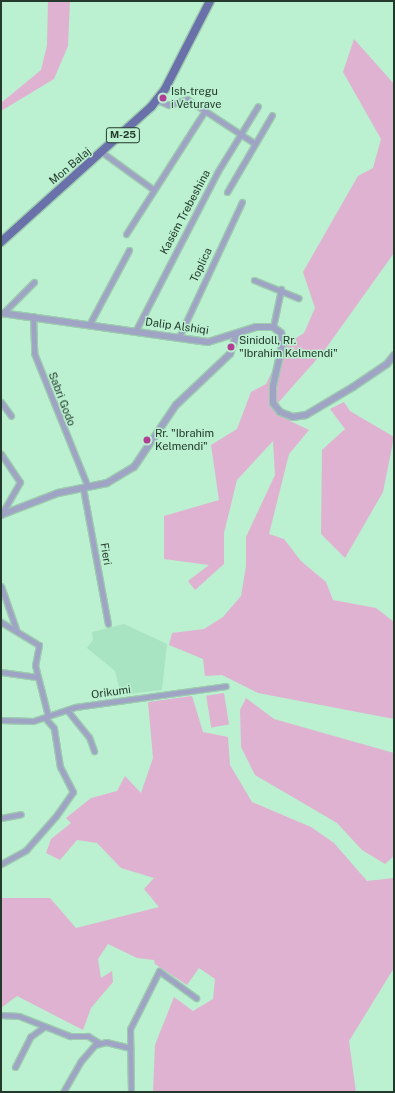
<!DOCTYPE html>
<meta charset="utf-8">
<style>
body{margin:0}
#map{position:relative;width:395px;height:1093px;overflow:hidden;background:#bbf0d0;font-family:"Public Sans",sans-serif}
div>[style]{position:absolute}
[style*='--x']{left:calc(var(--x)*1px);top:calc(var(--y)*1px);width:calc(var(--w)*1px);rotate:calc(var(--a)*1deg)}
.built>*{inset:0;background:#a8e4c1}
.green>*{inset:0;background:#e0b2d1;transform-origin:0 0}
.roads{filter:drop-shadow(1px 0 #9dcbaf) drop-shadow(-1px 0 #9dcbaf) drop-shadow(0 1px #9dcbaf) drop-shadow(0 -1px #9dcbaf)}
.minor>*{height:5px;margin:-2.5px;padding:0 2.5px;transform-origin:2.5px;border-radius:2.5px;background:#9fa4c5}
.tertiary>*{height:6px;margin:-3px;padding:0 3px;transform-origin:3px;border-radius:3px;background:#9fa4c5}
.primary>*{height:8px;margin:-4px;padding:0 4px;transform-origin:4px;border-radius:4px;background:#6a70aa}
.dots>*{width:11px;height:11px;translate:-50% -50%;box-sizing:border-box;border:2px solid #bbf0d0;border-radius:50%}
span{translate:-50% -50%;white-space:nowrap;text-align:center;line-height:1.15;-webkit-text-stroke:3px #bbf0d0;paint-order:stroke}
.shield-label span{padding:1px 3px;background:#bbf0d0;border:1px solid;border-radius:3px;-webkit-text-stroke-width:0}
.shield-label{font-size:10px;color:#23392c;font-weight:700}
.poi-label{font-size:11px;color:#23392c}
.left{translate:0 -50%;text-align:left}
.street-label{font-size:11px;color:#23392c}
.frame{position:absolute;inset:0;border:2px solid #23392c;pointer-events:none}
</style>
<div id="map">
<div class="built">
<i style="clip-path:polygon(124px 624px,167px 644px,162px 690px,121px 695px,115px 671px,87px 648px,93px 640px,92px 632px)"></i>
</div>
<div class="green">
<i style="clip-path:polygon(48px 1px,70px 1px,68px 46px,54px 79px,1px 111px,1px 103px,41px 70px,47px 45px)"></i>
<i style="clip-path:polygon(354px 39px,394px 84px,394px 253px,324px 351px,278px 403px,290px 421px,309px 430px,289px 454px,269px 534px,284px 539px,301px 561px,326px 582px,333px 600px,376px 608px,394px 622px,394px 719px,258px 693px,222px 675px,205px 676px,203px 659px,169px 645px,172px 633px,204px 629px,223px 617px,241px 596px,246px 566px,246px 537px,275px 475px,273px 441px,237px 480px,224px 533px,224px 564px,195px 590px,188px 581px,209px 565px,164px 559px,164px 516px,219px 500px,211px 445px,237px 429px,251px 392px,266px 384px,284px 346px,304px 333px,315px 308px,303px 272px,358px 176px,373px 168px,381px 139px,343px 72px)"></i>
<i style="clip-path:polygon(344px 402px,350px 411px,394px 437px,383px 492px,345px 558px,321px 534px,322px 450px,345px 429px,330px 409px)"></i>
<i style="left:224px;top:693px;width:32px;height:18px;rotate:81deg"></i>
<i style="clip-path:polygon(192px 696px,203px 732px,228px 737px,230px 765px,252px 802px,311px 827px,334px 843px,367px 881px,394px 878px,394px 968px,349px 1041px,356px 1092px,153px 1092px,155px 1045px,174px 997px,193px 1011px,213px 999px,215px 979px,199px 968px,187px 985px,155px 964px,154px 960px,137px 958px,108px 944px,98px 959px,101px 978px,112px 971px,113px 982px,91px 1008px,83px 1030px,17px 996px,1px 1008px,1px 898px,50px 898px,76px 928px,159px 907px,144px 889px,154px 878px,121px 868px,97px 843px,77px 840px,60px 860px,46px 853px,51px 839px,71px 823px,66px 818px,91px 798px,117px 791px,125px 776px,141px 793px,153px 758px,148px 702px)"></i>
<i style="clip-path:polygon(246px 698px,274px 719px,394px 753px,394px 856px,385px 864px,362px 850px,337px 823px,255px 775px,241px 747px,240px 710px)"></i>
</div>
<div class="roads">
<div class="minor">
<i style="--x:157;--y:100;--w:13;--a:23"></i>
<i style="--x:169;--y:105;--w:19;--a:-18"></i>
<i style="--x:187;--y:99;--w:80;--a:33.3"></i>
<i style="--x:103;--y:153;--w:63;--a:36"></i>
<i style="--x:227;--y:192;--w:89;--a:-59.7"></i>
<i style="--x:126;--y:234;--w:145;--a:-57.4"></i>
<i style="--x:254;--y:280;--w:48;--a:22.2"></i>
<i style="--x:3;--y:313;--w:44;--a:-45"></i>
<i style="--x:33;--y:316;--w:37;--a:88"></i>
<i style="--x:34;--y:353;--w:144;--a:68.1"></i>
<i style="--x:89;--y:325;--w:85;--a:-61.9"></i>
<i style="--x:273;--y:327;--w:39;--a:-78"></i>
<i style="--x:136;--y:330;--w:179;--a:-62.7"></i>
<i style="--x:218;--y:171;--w:76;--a:-58.4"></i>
<i style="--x:179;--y:337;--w:149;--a:-65"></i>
<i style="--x:1;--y:402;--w:17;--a:54"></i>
<i style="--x:1;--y:454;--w:34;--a:56"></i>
<i style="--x:20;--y:482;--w:38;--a:120"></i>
<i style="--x:83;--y:488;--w:138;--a:79.6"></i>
<i style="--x:1;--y:586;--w:46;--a:70.8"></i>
<i style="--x:1;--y:622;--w:44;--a:31.2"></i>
<i style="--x:39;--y:645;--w:20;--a:101"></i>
<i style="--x:35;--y:665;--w:53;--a:75.7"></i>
<i style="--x:1;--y:672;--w:36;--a:8"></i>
<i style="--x:67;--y:710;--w:35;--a:51"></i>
<i style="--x:89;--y:737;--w:15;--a:70"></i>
<i style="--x:1;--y:720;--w:32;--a:2"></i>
<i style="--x:33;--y:721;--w:44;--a:-18.4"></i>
<i style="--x:75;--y:707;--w:152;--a:-7.9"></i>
<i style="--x:1;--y:818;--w:20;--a:-11"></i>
<i style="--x:1;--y:864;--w:29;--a:-29"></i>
<i style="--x:26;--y:850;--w:45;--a:-48.6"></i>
<i style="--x:56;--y:816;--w:29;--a:-55"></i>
<i style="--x:73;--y:792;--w:28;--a:-117"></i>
<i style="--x:60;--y:767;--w:39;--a:-99"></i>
<i style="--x:54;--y:728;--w:13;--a:-132"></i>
<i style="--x:1;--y:1015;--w:18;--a:3"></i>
<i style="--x:19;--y:1016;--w:55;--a:21.4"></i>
<i style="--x:70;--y:1036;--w:18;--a:0"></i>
<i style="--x:88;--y:1036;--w:13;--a:32"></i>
<i style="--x:15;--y:1067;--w:34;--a:-63"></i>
<i style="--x:30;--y:1037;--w:17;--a:-36"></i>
<i style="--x:63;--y:1092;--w:34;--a:-60"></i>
<i style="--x:80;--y:1062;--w:23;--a:-49"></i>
<i style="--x:95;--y:1045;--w:11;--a:-15"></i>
<i style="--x:106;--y:1042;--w:25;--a:14"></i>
<i style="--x:131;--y:1092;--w:63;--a:-90.9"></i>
<i style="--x:130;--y:1029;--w:65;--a:-63.4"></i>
<i style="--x:159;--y:971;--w:46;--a:36.1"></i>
</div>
<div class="tertiary">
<i style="--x:1;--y:313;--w:209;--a:8"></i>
<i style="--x:208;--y:342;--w:50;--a:-17.4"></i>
<i style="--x:256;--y:327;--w:17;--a:0"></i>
<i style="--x:273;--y:327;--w:10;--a:37"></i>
<i style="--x:281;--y:333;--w:9;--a:77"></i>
<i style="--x:283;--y:342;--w:45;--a:102.8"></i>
<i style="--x:273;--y:386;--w:17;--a:90"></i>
<i style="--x:273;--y:403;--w:11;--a:52"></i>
<i style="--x:280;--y:412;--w:14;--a:21"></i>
<i style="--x:293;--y:417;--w:13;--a:-9"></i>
<i style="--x:306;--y:415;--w:55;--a:-30.8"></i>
<i style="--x:353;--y:387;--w:41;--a:-34.1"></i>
<i style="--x:387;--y:364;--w:11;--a:-52"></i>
<i style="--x:1;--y:515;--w:61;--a:-21.1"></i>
<i style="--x:58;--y:493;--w:50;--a:-11.5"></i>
<i style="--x:107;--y:483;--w:31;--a:-31"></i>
<i style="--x:134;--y:467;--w:75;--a:-55.9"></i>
<i style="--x:176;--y:405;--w:74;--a:-43.4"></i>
<i style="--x:230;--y:354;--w:20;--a:-72"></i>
</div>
<div class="primary">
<i style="--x:1;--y:242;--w:202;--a:-42"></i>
<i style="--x:151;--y:107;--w:23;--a:-52"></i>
<i style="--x:165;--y:89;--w:99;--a:-62.9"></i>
</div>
</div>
<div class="dots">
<i style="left:163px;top:98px;background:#b23d95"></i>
<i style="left:231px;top:347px;background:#b23d95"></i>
<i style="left:147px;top:440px;background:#b23d95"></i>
</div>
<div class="shield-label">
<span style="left:123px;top:135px">M-25</span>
</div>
<div class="poi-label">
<span class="left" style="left:171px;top:98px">Ish-tregu<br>i Veturave</span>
<span class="left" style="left:239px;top:347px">Sinidoll, Rr.<br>"Ibrahim Kelmendi"</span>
<span class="left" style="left:155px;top:440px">Rr. "Ibrahim<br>Kelmendi"</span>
</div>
<div class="street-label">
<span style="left:70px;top:166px;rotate:-40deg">Mon Balaj</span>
<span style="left:185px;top:212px;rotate:-62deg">Kasëm Trebeshina</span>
<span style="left:201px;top:265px;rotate:-65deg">Toplica</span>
<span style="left:177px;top:326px;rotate:8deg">Dalip Alshiqi</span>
<span style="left:62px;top:399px;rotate:69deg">Sabri Godo</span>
<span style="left:106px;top:554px;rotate:80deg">Fieri</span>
<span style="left:111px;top:692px;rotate:-8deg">Orikumi</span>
</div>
<div class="frame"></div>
</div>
